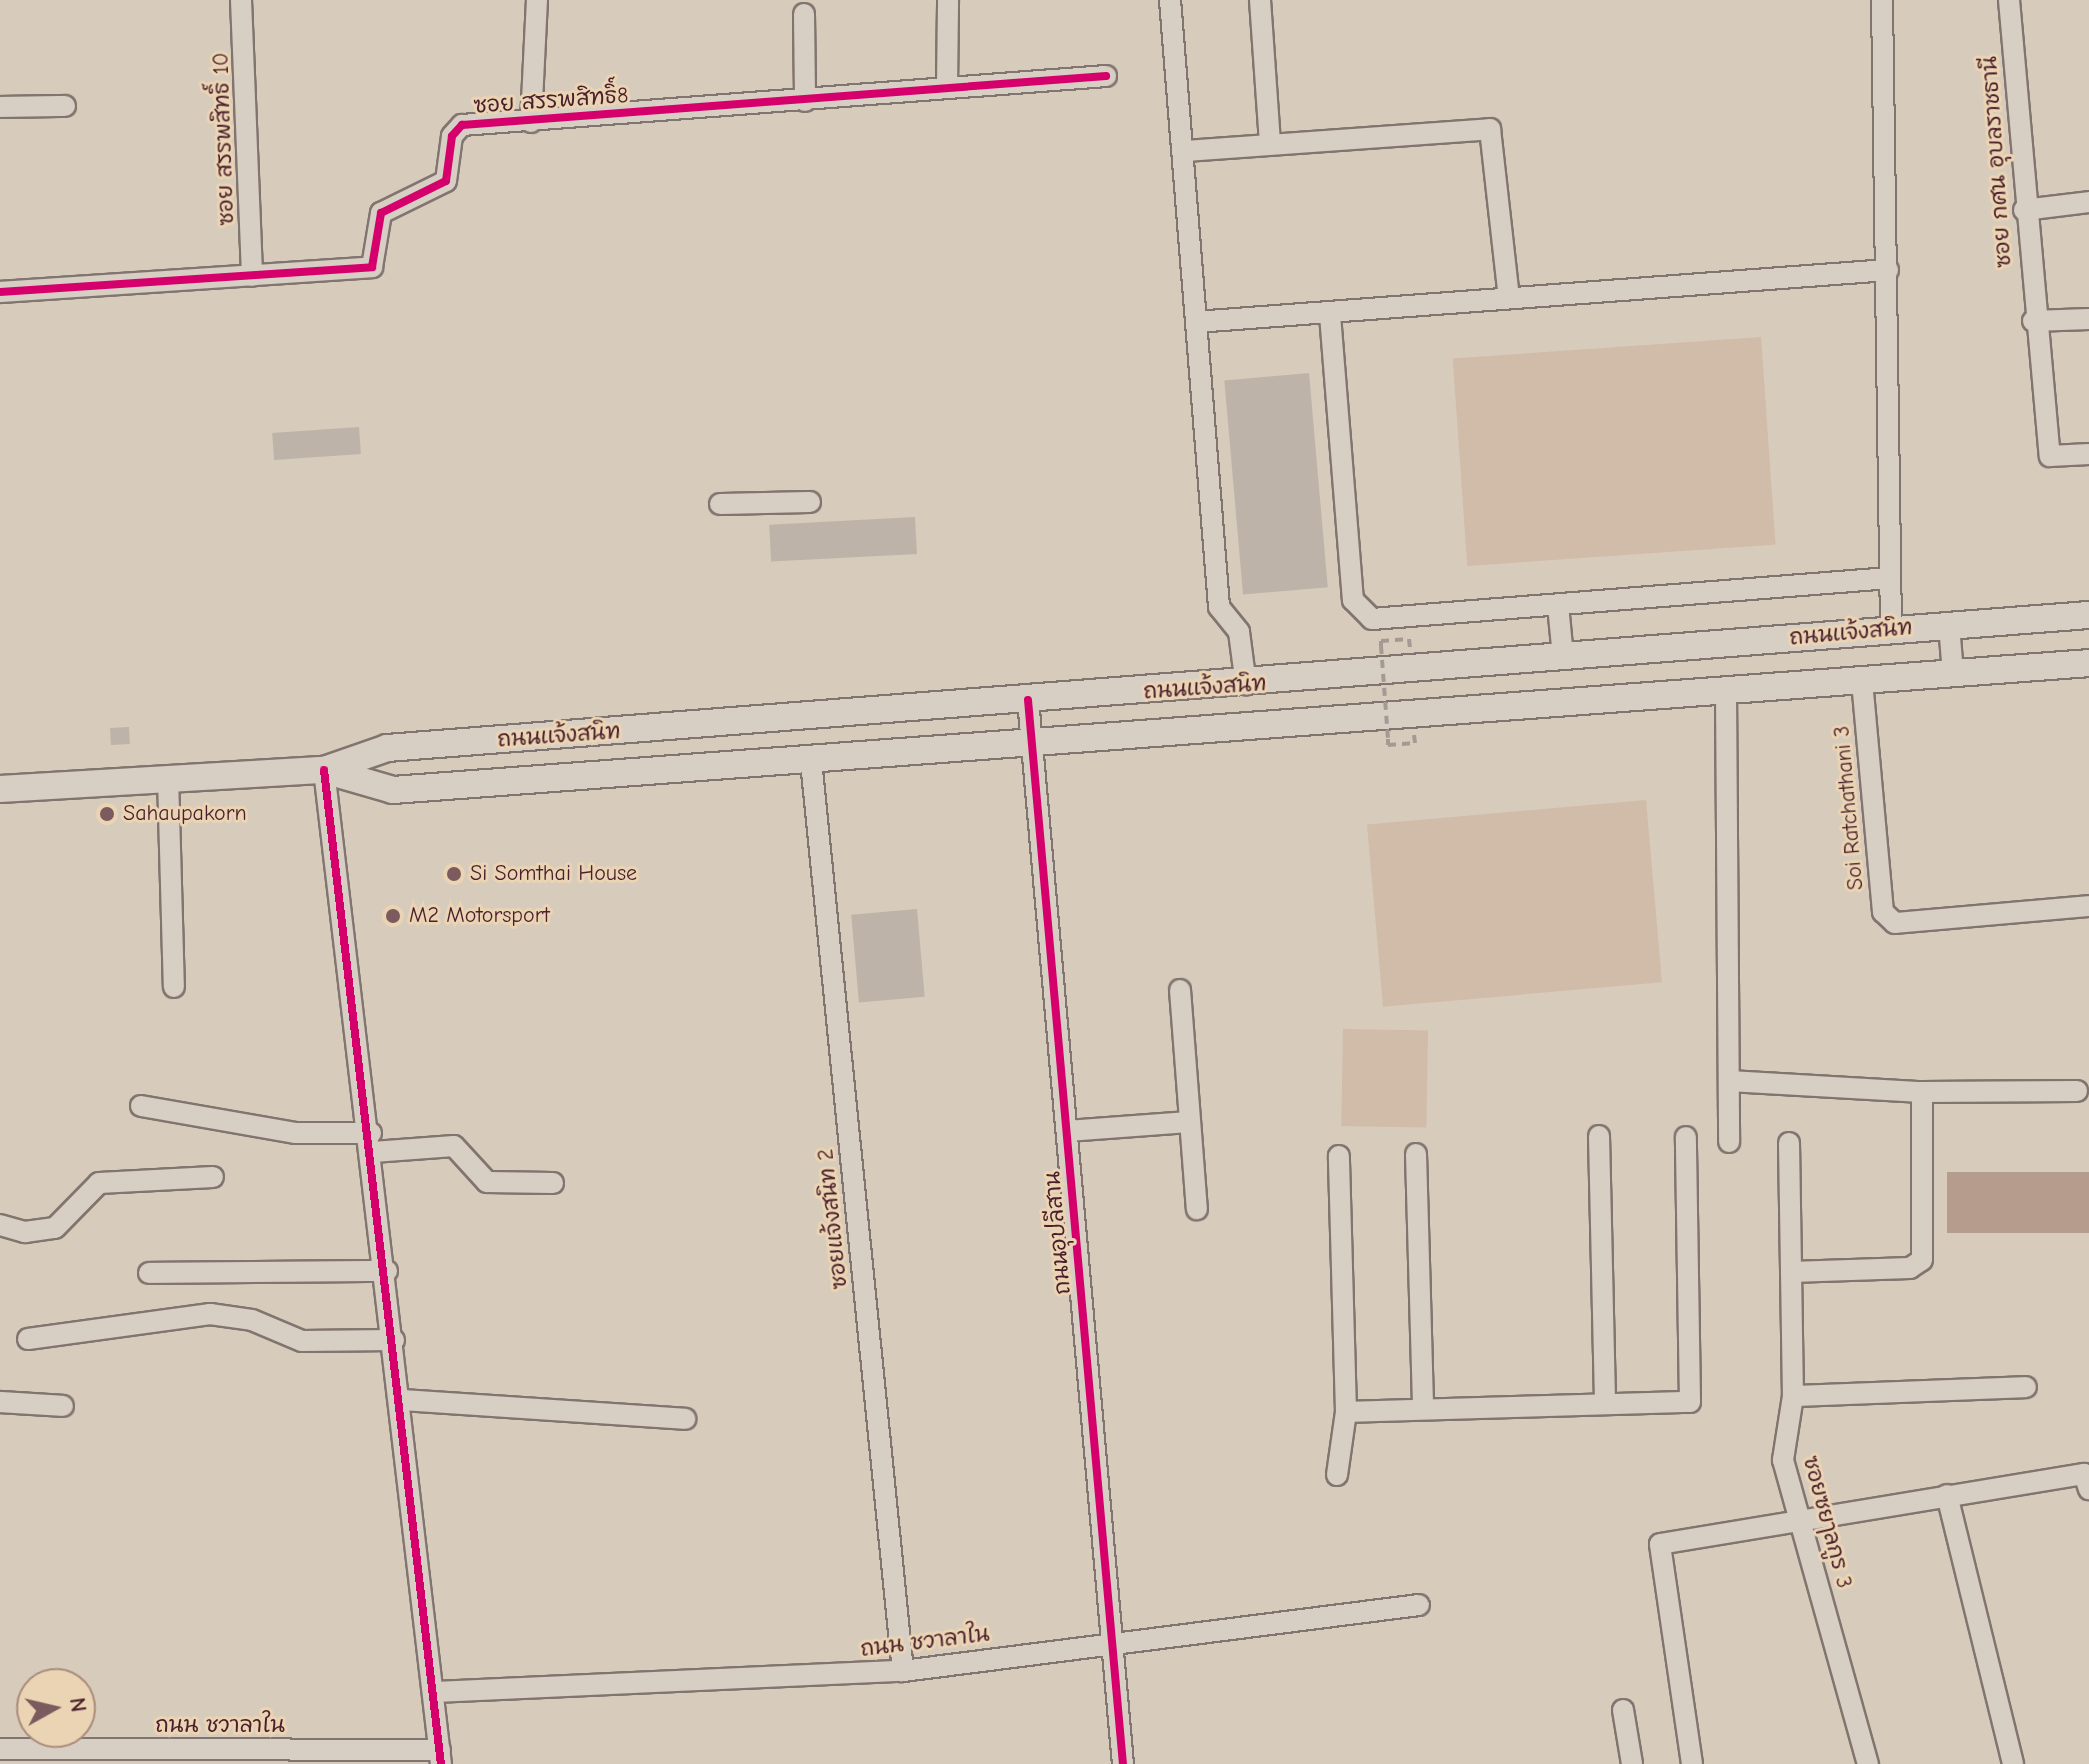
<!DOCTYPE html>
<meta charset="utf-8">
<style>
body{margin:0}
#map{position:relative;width:2089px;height:1764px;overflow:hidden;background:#d7cbbb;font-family:"Comic Neue","Playpen Sans Thai",sans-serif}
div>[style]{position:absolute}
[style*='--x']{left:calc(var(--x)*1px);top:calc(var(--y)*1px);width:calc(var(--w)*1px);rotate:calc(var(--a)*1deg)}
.green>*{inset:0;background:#d0bca8;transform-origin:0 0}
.water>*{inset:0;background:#b59c8d;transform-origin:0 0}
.building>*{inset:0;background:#beb3a8;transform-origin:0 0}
.path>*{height:4px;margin-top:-2px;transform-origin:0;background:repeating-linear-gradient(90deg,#a49a93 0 8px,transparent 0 14px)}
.roads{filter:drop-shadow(2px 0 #82746f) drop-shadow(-2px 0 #82746f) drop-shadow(0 2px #82746f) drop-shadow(0 -2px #82746f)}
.minor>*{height:20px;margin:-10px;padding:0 10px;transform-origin:10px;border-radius:10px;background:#d8cfc4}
.major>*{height:26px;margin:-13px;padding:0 13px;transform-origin:13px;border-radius:13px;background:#d8cfc4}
.path-bridge>*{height:4px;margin-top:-2px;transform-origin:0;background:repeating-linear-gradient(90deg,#a49a93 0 8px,transparent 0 14px)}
.cycleway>*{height:8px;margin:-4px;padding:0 4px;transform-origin:4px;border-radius:4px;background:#d6006c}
.dots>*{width:22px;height:22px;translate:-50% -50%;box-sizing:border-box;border:4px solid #ead4b3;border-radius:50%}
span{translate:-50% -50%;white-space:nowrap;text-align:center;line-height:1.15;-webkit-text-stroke:6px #ead4b3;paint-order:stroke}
.street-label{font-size:22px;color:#4a1f2b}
.poi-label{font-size:22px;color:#4a1f2b}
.left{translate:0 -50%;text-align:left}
.north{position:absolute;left:16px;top:1668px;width:80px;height:80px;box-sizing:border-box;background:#ead4b3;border:2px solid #aa8c7d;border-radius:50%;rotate:82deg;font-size:22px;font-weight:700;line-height:32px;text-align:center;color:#4a1f2b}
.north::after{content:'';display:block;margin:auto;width:28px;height:36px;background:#7b5b5d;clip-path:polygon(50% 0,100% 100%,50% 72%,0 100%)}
</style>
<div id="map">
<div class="green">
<i style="left:1761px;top:337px;width:208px;height:309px;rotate:86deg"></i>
<i style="left:1646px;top:800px;width:183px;height:280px;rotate:85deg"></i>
<i style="left:1343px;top:1029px;width:85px;height:97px;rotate:1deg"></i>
</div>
<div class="water">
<i style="left:2089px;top:1172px;width:61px;height:142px;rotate:90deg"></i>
</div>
<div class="building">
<i style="left:1309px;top:373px;width:215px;height:85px;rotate:85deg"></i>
<i style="left:359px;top:427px;width:27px;height:87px;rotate:86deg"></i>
<i style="left:915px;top:517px;width:37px;height:146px;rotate:87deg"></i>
<i style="left:129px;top:727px;width:17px;height:19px;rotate:87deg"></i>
<i style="left:917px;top:909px;width:88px;height:66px;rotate:85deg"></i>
</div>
<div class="path">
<i style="--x:1381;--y:646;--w:5;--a:-90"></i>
<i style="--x:1381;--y:641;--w:28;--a:-4"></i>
<i style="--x:1409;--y:639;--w:9;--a:84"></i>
<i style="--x:1388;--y:739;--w:6;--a:90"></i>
<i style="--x:1388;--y:745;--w:27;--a:-4"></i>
<i style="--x:1415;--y:743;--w:8;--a:-97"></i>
</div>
<div class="roads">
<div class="minor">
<i style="--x:241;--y:0;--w:276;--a:87.7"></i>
<i style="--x:1170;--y:0;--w:609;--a:85.38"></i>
<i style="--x:1219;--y:607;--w:32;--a:51"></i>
<i style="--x:1239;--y:632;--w:53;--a:82.5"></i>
<i style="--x:1260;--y:0;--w:142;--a:86"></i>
<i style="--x:1882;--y:0;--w:629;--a:89.18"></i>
<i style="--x:2009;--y:0;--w:458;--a:84.9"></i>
<i style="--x:2050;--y:456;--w:39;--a:-3"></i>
<i style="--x:804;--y:14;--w:87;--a:89.3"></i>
<i style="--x:947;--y:87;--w:87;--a:-89.3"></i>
<i style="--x:0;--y:107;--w:65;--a:-0.9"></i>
<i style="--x:531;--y:122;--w:122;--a:-87.2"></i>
<i style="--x:1185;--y:151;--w:306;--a:-4.1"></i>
<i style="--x:1490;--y:129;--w:170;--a:83.6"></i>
<i style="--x:2024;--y:210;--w:65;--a:-7"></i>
<i style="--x:0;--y:292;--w:373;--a:-3.8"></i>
<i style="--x:372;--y:267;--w:55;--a:-80.5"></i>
<i style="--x:381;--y:213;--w:72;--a:-26.2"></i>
<i style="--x:446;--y:181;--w:45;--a:-82.4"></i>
<i style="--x:452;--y:136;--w:15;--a:-48"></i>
<i style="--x:462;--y:125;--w:646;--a:-4.35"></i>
<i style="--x:1330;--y:315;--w:286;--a:85.4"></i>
<i style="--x:1353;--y:600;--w:27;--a:45"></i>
<i style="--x:1372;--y:619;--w:519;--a:-4.53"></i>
<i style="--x:2033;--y:321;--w:56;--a:-2"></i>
<i style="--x:1196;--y:322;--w:694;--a:-4.3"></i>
<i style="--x:720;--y:504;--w:90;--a:-1.3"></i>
<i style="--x:1558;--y:605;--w:52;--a:84.5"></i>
<i style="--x:1949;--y:625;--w:49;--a:85.3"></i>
<i style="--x:1862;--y:681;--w:232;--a:84.8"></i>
<i style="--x:1883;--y:912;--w:16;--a:43"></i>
<i style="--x:1895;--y:923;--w:195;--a:-5"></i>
<i style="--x:1726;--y:691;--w:451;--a:89.6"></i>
<i style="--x:1028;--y:700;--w:1068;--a:84.9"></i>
<i style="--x:811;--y:761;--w:915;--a:84.23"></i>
<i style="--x:324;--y:770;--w:1001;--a:83.29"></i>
<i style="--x:168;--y:777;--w:210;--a:88.4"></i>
<i style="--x:1180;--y:990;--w:220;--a:85.6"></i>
<i style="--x:1729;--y:1081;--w:193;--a:3.3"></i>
<i style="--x:1922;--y:1092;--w:155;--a:-0.4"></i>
<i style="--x:141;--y:1106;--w:156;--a:9.9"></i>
<i style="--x:295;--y:1133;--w:76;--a:0"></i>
<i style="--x:1067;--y:1131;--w:122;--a:-4.2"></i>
<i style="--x:1599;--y:1136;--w:265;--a:88.7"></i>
<i style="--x:1789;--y:1143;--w:253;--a:89.1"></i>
<i style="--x:1793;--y:1396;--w:65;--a:98.9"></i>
<i style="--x:1783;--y:1460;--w:316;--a:74.4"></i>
<i style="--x:373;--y:1152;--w:81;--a:-4.2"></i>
<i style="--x:454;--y:1146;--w:49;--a:47.5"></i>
<i style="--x:487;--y:1182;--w:66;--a:0.9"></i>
<i style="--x:1416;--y:1154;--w:255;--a:88.4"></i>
<i style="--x:0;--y:1225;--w:26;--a:16"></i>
<i style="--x:25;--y:1232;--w:30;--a:-8"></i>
<i style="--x:55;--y:1228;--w:63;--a:-45.6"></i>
<i style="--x:99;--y:1183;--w:114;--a:-3"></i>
<i style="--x:1791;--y:1272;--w:119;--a:-1.9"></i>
<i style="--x:1910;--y:1268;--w:14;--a:-34"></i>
<i style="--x:1922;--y:1260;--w:168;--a:-90"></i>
<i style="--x:149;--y:1273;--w:238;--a:-0.5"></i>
<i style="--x:28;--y:1339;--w:184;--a:-7.8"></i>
<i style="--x:210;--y:1314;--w:42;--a:8.1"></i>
<i style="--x:252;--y:1320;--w:54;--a:22.8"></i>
<i style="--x:302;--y:1341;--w:92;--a:-0.6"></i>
<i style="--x:1793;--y:1396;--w:233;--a:-2.2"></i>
<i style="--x:401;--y:1400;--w:285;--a:3.8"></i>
<i style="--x:0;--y:1402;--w:63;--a:3.6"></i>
<i style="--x:1346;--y:1412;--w:344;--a:-1.7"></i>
<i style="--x:1690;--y:1402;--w:265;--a:-90.9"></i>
<i style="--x:1337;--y:1475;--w:64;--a:-81.9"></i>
<i style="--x:1346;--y:1412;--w:256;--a:-91.6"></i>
<i style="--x:1947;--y:1495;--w:277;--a:76.2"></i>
<i style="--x:434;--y:1692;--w:469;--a:-2.6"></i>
<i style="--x:903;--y:1671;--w:520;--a:-7.29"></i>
<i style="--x:1623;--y:1710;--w:55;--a:80.5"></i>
<i style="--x:0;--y:1749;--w:440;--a:0.1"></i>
<i style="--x:1692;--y:1764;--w:222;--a:-98.3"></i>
<i style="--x:1660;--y:1544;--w:430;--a:-9.4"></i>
<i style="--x:2084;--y:1474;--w:16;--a:72"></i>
</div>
<div class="major">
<i style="--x:324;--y:770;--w:72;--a:16.2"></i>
<i style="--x:393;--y:790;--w:1701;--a:-4.28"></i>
<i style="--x:0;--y:789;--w:325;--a:-3.4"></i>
<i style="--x:324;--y:770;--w:67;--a:-19.2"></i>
<i style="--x:387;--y:748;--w:1707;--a:-4.47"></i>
</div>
</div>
<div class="path-bridge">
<i style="--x:1381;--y:646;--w:93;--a:85.7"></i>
</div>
<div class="cycleway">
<i style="--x:0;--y:292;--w:373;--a:-3.8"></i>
<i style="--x:372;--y:267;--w:55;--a:-80.5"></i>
<i style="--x:381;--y:213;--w:72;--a:-26.2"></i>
<i style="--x:446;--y:181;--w:45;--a:-82.4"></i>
<i style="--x:452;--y:136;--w:15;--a:-48"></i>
<i style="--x:462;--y:125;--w:646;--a:-4.35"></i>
<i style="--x:1028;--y:700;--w:1068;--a:84.9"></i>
<i style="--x:324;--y:770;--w:1001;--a:83.29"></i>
</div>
<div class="dots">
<i style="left:107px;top:814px;background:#7b5b5d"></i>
<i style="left:454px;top:874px;background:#7b5b5d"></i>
<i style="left:393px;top:916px;background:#7b5b5d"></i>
</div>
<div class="street-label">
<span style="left:551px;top:101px;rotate:-4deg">ซอย สรรพสิทธิ์8</span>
<span style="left:224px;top:139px;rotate:-92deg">ซอย สรรพสิทธิ์ 10</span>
<span style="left:1997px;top:162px;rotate:-94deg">ซอย กศน อุบลราชธานี</span>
<span style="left:1851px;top:633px;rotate:-5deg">ถนนแจ้งสนิท</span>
<span style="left:1205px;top:688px;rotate:-4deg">ถนนแจ้งสนิท</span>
<span style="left:559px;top:736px;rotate:-4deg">ถนนแจ้งสนิท</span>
<span style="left:1849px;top:808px;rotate:-95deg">Soi Ratchathani 3</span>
<span style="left:833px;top:1219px;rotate:-96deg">ซอยแจ้งสนิท 2</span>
<span style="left:1058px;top:1233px;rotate:-95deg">ถนนอุปลีสาน</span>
<span style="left:1827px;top:1522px;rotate:75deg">ซอยซยๅลกูร 3</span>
<span style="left:925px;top:1642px;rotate:-7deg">ถนน ชวาลาใน</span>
<span style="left:220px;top:1726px">ถนน ชวาลาใน</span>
</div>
<div class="poi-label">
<span class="left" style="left:123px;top:814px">Sahaupakorn</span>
<span class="left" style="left:470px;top:874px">Si Somthai House</span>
<span class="left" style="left:409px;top:916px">M2 Motorsport</span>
</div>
<div class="north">N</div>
</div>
